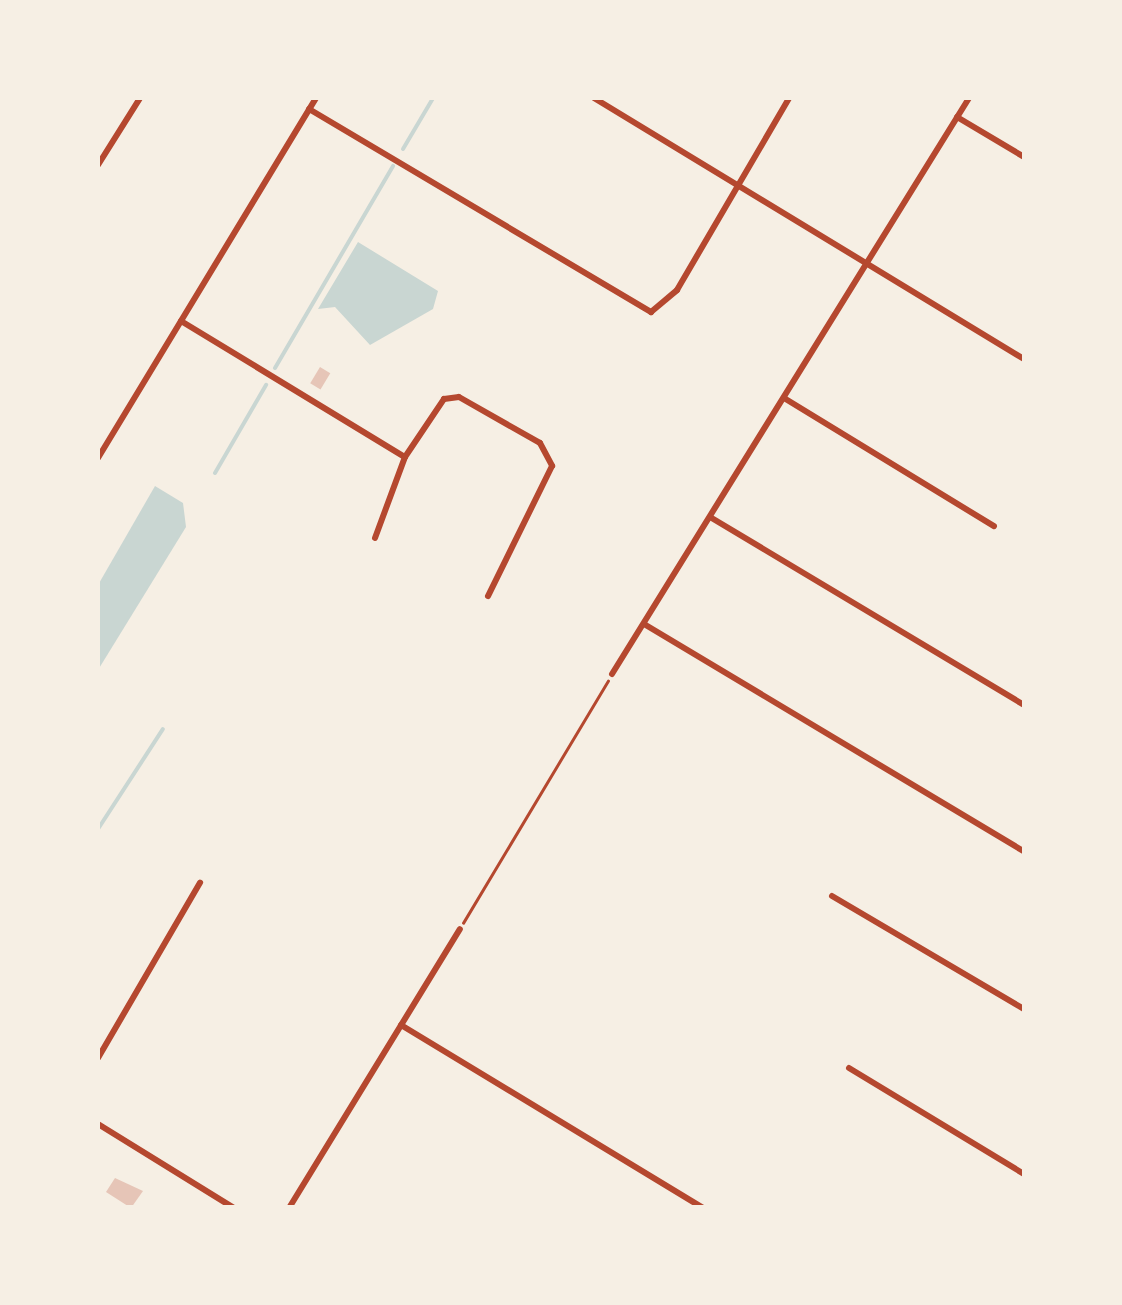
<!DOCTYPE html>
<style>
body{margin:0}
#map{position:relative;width:1122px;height:1305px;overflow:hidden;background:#f6efe4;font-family:"Libre Baskerville",serif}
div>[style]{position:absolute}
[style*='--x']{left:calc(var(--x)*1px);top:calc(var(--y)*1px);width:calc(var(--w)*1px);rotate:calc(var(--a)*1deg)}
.water>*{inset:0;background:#c9d6d2}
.stream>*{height:4px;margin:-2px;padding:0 2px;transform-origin:2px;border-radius:2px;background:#c9d6d2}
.building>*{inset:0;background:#e6c5b7;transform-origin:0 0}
.path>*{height:2.5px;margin:-1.25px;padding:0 1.25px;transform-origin:1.25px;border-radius:1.25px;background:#b5482f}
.minor>*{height:6px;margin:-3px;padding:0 3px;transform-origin:3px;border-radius:3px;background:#b5482f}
span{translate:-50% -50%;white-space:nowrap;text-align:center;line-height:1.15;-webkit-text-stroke:10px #f6efe4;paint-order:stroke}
.frame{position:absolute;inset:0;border:100px solid #f6efe4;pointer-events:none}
</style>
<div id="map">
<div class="water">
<i style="clip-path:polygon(358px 242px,438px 291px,433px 309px,370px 345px,335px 307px,318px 309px)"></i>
<i style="clip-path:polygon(155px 486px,183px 503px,186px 527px,98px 670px,98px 585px)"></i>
</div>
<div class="stream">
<i style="--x:403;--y:149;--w:59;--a:-59.5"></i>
<i style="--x:275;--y:368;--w:234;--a:-59.7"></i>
<i style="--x:215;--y:473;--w:102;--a:-59.9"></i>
<i style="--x:98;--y:829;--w:119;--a:-57"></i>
</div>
<div class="building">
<i style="left:320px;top:367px;width:12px;height:19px;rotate:31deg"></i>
<i style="clip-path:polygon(115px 1178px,143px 1191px,131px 1208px,106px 1192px)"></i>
</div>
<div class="path">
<i style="--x:463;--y:923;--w:282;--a:-59.1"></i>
</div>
<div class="minor">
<i style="--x:594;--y:98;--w:503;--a:31.26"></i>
<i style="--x:309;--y:109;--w:398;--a:30.7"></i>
<i style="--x:651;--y:312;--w:34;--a:-40"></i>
<i style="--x:677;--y:290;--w:222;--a:-59.7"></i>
<i style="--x:957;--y:117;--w:78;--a:30.8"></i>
<i style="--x:98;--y:165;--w:79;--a:-57.9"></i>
<i style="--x:181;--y:321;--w:262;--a:31.3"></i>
<i style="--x:784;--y:398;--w:246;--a:31.4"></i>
<i style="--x:98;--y:458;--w:421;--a:-58.8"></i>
<i style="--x:710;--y:517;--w:366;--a:30.9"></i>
<i style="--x:375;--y:538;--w:86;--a:-69.7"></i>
<i style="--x:405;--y:457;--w:70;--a:-56.1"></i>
<i style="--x:444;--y:399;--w:15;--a:-8"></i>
<i style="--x:459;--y:397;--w:93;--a:29.6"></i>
<i style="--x:540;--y:443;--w:26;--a:62"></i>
<i style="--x:552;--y:466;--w:145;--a:116.2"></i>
<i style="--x:644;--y:624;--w:443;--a:30.9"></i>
<i style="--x:612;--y:674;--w:678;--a:-58.21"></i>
<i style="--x:832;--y:896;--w:223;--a:30.5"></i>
<i style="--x:401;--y:1025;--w:353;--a:31.2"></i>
<i style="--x:98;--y:1058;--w:203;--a:-59.8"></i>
<i style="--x:849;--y:1068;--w:205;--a:31.2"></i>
<i style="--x:98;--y:1124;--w:160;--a:31.7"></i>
<i style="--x:289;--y:1208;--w:327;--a:-58.5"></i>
</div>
<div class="frame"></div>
</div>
